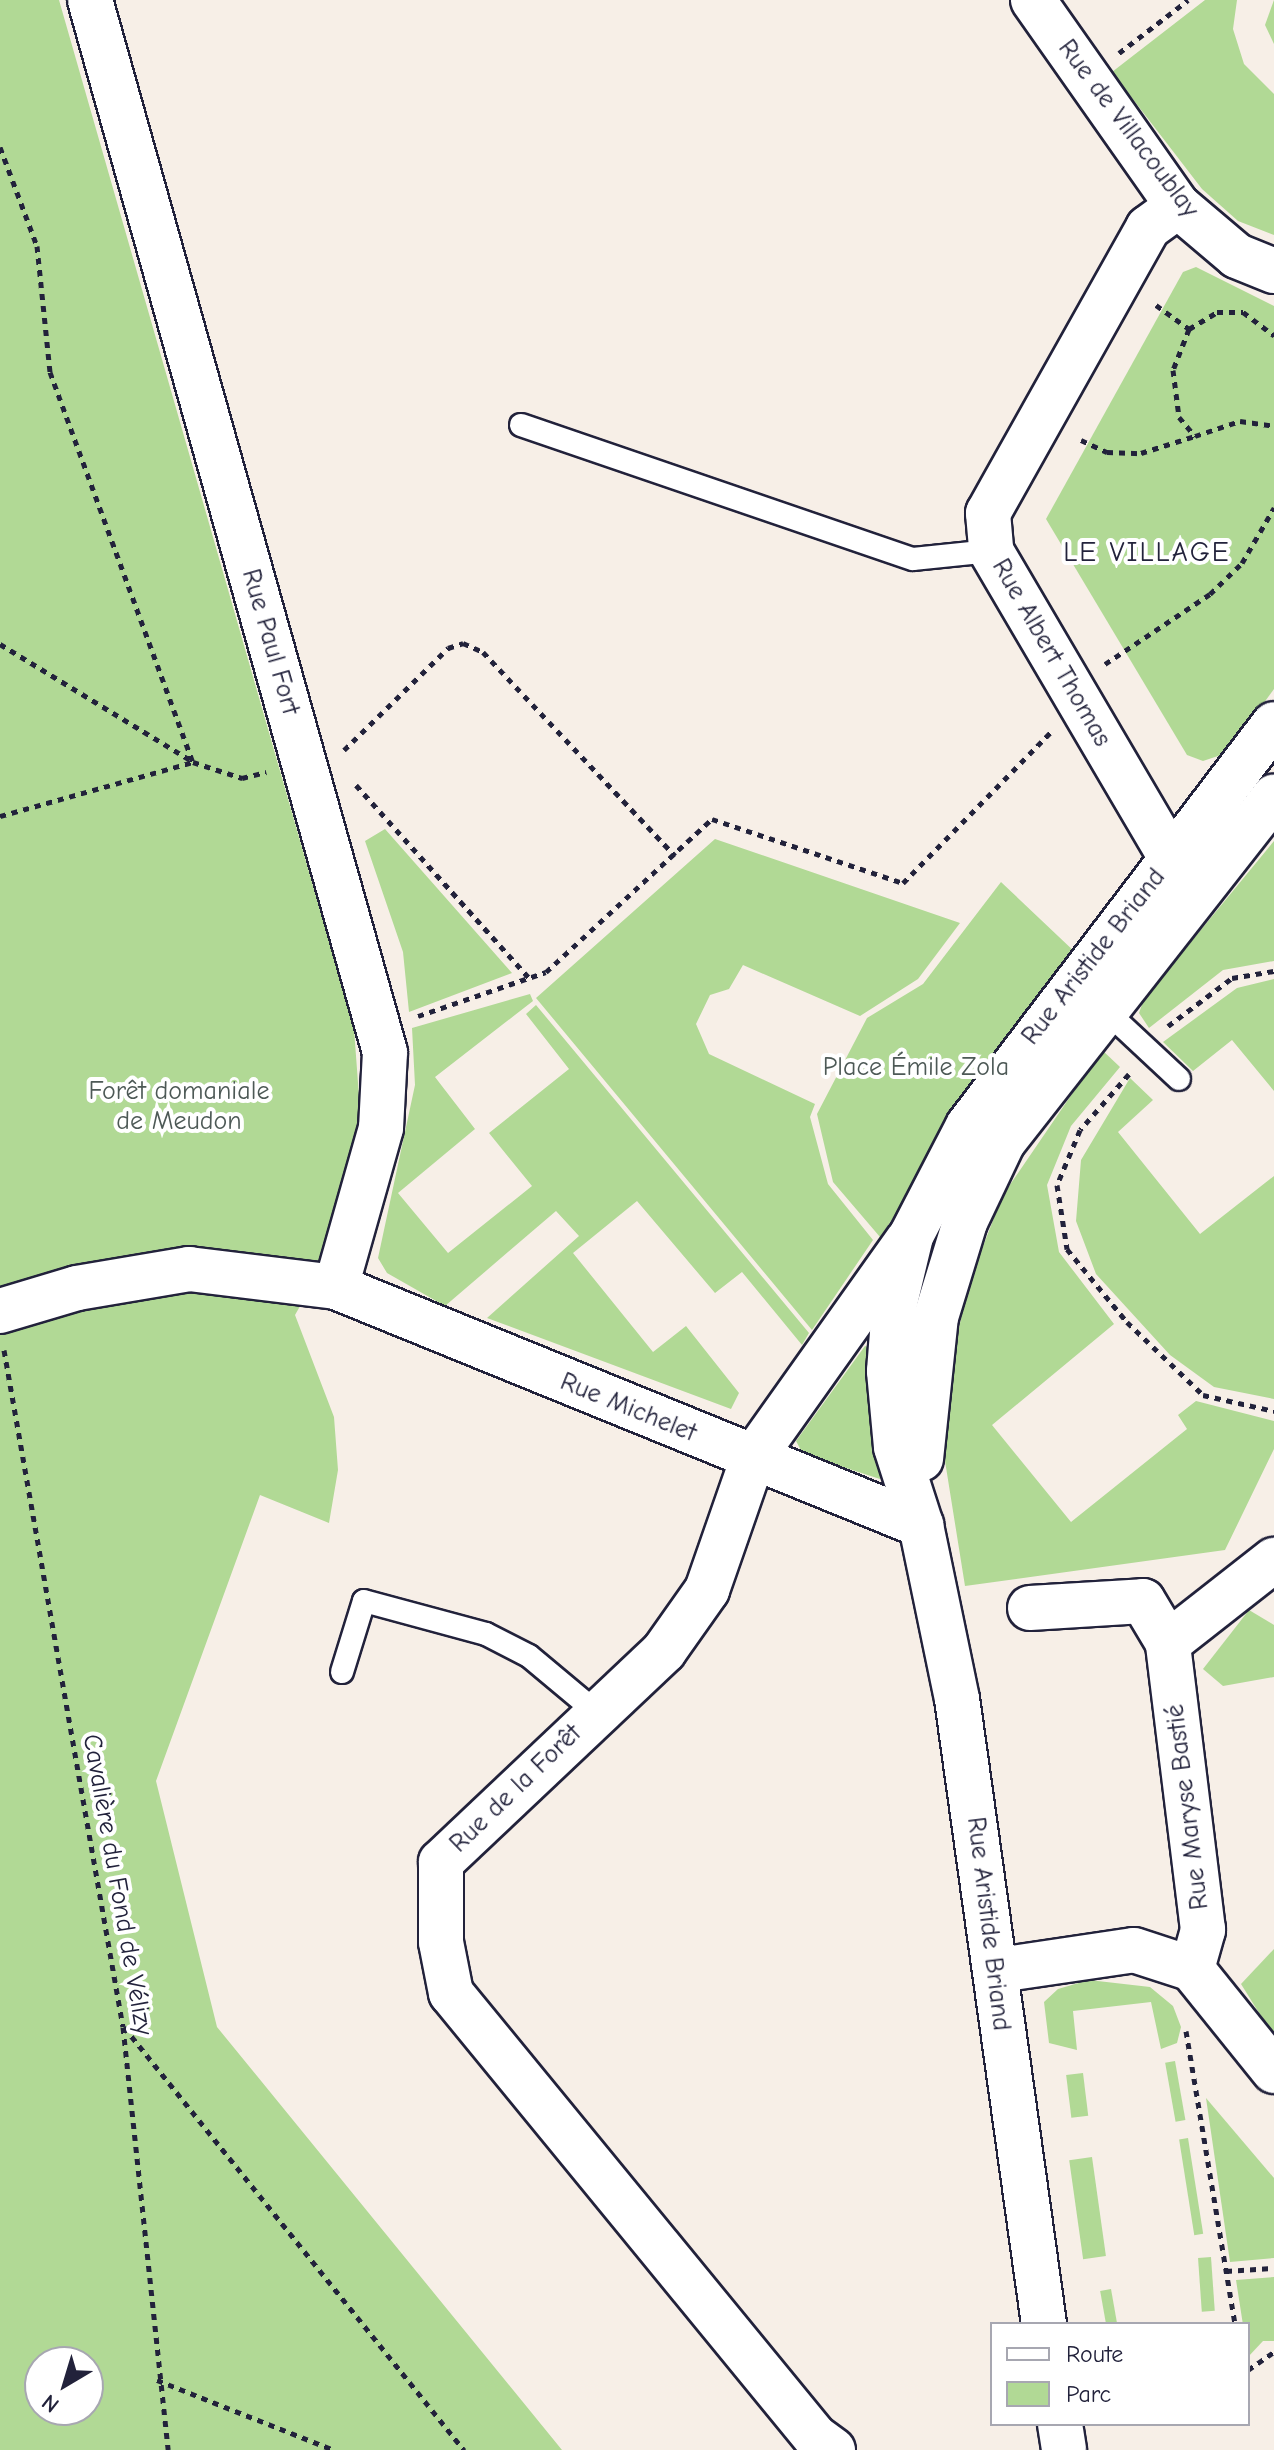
<!DOCTYPE html>
<meta charset="utf-8">
<style>
body{margin:0}
#map{position:relative;width:1274px;height:2450px;overflow:hidden;background:#f7efe7;font-family:"Comic Neue",sans-serif}
div>[style]{position:absolute}
[style*='--x']{left:calc(var(--x)*1px);top:calc(var(--y)*1px);width:calc(var(--w)*1px);rotate:calc(var(--a)*1deg)}
.green>*{inset:0;background:#b1d995;transform-origin:0 0}
.path>*{height:5px;margin-top:-2.5px;transform-origin:0;background:repeating-linear-gradient(90deg,#22223b 0 6px,transparent 0 12px)}
.roads{filter:drop-shadow(2px 0 #22223b) drop-shadow(-2px 0 #22223b) drop-shadow(0 2px #22223b) drop-shadow(0 -2px #22223b)}
.service>*{height:22px;margin:-11px;padding:0 11px;transform-origin:11px;border-radius:11px;background:#fff}
.minor>*{height:44px;margin:-22px;padding:0 22px;transform-origin:22px;border-radius:22px;background:#fff}
.tertiary>*{height:44px;margin:-22px;padding:0 22px;transform-origin:22px;border-radius:22px;background:#fff}
span{translate:-50% -50%;white-space:nowrap;text-align:center;line-height:1.15;-webkit-text-stroke:8px #fff;paint-order:stroke}
.street-label{font-size:26px;color:#22223b}
.park-label{font-size:26px;color:#4d5956}
.neighbourhood-label{font-size:28px;color:#22223b;letter-spacing:2px}
.legend{position:absolute;left:990px;top:2322px;width:260px;height:104px;box-sizing:border-box;background:#fff;border:2px solid #a7a7b1;margin:0;padding:10px 14px;list-style:none;font-size:24px;color:#22223b}
.legend li{display:flex;align-items:center;gap:16px;height:40px}
.legend b{width:40px;border:2px solid #a7a7b1}
.north{position:absolute;left:24px;top:2346px;width:80px;height:80px;box-sizing:border-box;background:#fff;border:2px solid #a7a7b1;border-radius:50%;rotate:218deg;font-size:22px;font-weight:700;line-height:32px;text-align:center;color:#22223b}
.north::after{content:'';display:block;margin:auto;width:28px;height:36px;background:#22223b;clip-path:polygon(50% 0,100% 100%,50% 72%,0 100%)}
</style>
<div id="map">
<div class="green">
<i style="clip-path:polygon(evenodd,0 0,59px 0,354px 1029px,361px 1123px,320px 1271px,295px 1315px,334px 1417px,338px 1470px,329px 1523px,260px 1495px,156px 1781px,217px 2027px,562px 2450px,0 2450px,0 0,40px 2362px,88px 2362px,88px 2410px,40px 2410px,40px 2362px)"></i>
<i style="clip-path:polygon(1205px 0,1237px 0,1233px 29px,1244px 64px,1274px 94px,1274px 235px,1238px 221px,1202px 189px,1112px 72px)"></i>
<i style="clip-path:polygon(1274px 0,1274px 44px,1265px 25px)"></i>
<i style="clip-path:polygon(1196px 267px,1274px 306px,1274px 689px,1227px 753px,1203px 761px,1187px 755px,1046px 519px,1183px 272px)"></i>
<i style="clip-path:polygon(385px 829px,512px 973px,409px 1012px,403px 952px,365px 841px)"></i>
<i style="clip-path:polygon(715px 839px,960px 923px,918px 979px,860px 1016px,743px 965px,729px 989px,710px 995px,696px 1024px,709px 1054px,815px 1104px,810px 1117px,828px 1184px,873px 1240px,812px 1330px,536px 998px)"></i>
<i style="clip-path:polygon(1274px 841px,1274px 961px,1223px 970px,1149px 1028px,1139px 1013px,1144px 999px)"></i>
<i style="clip-path:polygon(1001px 882px,1077px 954px,880px 1237px,833px 1182px,817px 1114px,867px 1018px,923px 984px)"></i>
<i style="clip-path:polygon(1274px 979px,1274px 1091px,1232px 1040px,1193px 1071px,1163px 1042px,1237px 988px)"></i>
<i style="clip-path:polygon(530px 994px,533px 1001px,435px 1077px,475px 1129px,398px 1193px,448px 1253px,532px 1186px,489px 1133px,569px 1069px,526px 1014px,536px 1005px,809px 1333px,802px 1345px,742px 1272px,715px 1293px,637px 1201px,573px 1253px,653px 1352px,686px 1326px,739px 1393px,731px 1409px,487px 1318px,579px 1236px,556px 1211px,445px 1306px,387px 1273px,378px 1258px,415px 1085px,412px 1028px)"></i>
<i style="clip-path:polygon(1102px 1050px,1120px 1067px,1071px 1126px,1047px 1185px,1059px 1252px,1114px 1324px,992px 1425px,1071px 1522px,1187px 1429px,1178px 1415px,1196px 1401px,1274px 1421px,1274px 1449px,1225px 1550px,965px 1586px,945px 1461px,947px 1390px,967px 1287px,1003px 1195px)"></i>
<i style="clip-path:polygon(1130px 1078px,1153px 1100px,1118px 1132px,1200px 1234px,1274px 1176px,1274px 1399px,1214px 1387px,1170px 1355px,1096px 1274px,1076px 1221px,1081px 1160px)"></i>
<i style="clip-path:polygon(865px 1346px,871px 1348px,887px 1467px,880px 1479px,803px 1454px,796px 1441px)"></i>
<i style="clip-path:polygon(1249px 1610px,1274px 1625px,1274px 1677px,1223px 1686px,1203px 1669px)"></i>
<i style="clip-path:polygon(1274px 1949px,1274px 2037px,1241px 1984px)"></i>
<i style="clip-path:polygon(1089px 1980px,1150px 1987px,1173px 2006px,1181px 2027px,1177px 2043px,1161px 2049px,1151px 2002px,1073px 2011px,1077px 2050px,1049px 2043px,1044px 2002px,1058px 1989px)"></i>
<i style="left:1175px;top:2061px;width:60px;height:10px;rotate:80deg"></i>
<i style="left:1083px;top:2073px;width:43px;height:17px;rotate:83deg"></i>
<i style="clip-path:polygon(1206px 2098px,1274px 2178px,1274px 2258px,1230px 2262px)"></i>
<i style="left:1188px;top:2138px;width:97px;height:9px;rotate:81deg"></i>
<i style="left:1092px;top:2157px;width:100px;height:23px;rotate:82deg"></i>
<i style="left:1211px;top:2257px;width:54px;height:13px;rotate:86deg"></i>
<i style="clip-path:polygon(1274px 2277px,1274px 2341px,1263px 2341px,1248px 2357px,1236px 2280px)"></i>
<i style="left:1111px;top:2289px;width:36px;height:11px;rotate:80deg"></i>
</div>
<div class="path">
<i style="--x:1119;--y:53;--w:87;--a:-37.5"></i>
<i style="--x:0;--y:147;--w:106;--a:69.5"></i>
<i style="--x:37;--y:246;--w:127;--a:84.1"></i>
<i style="--x:50;--y:372;--w:415;--a:69.9"></i>
<i style="--x:1156;--y:305;--w:41;--a:36"></i>
<i style="--x:1189;--y:329;--w:44;--a:111.3"></i>
<i style="--x:1173;--y:370;--w:47;--a:82.7"></i>
<i style="--x:1179;--y:417;--w:25;--a:50"></i>
<i style="--x:1195;--y:436;--w:47;--a:-18.4"></i>
<i style="--x:1240;--y:421;--w:34;--a:8"></i>
<i style="--x:1189;--y:329;--w:33;--a:-31"></i>
<i style="--x:1217;--y:312;--w:26;--a:0"></i>
<i style="--x:1243;--y:312;--w:39;--a:37"></i>
<i style="--x:1081;--y:440;--w:29;--a:25"></i>
<i style="--x:1107;--y:452;--w:34;--a:2"></i>
<i style="--x:1141;--y:453;--w:57;--a:-17.5"></i>
<i style="--x:0;--y:644;--w:225;--a:31.4"></i>
<i style="--x:1105;--y:664;--w:126;--a:-33.7"></i>
<i style="--x:1210;--y:594;--w:45;--a:-44.1"></i>
<i style="--x:1242;--y:563;--w:64;--a:-59.8"></i>
<i style="--x:344;--y:750;--w:146;--a:-44.4"></i>
<i style="--x:448;--y:648;--w:16;--a:-18"></i>
<i style="--x:463;--y:643;--w:22;--a:24"></i>
<i style="--x:483;--y:652;--w:280;--a:46.7"></i>
<i style="--x:356;--y:785;--w:259;--a:48.1"></i>
<i style="--x:0;--y:816;--w:200;--a:-15.6"></i>
<i style="--x:193;--y:762;--w:52;--a:18.1"></i>
<i style="--x:242;--y:778;--w:25;--a:-14"></i>
<i style="--x:418;--y:1016;--w:135;--a:-19"></i>
<i style="--x:546;--y:972;--w:226;--a:-42.7"></i>
<i style="--x:712;--y:819;--w:201;--a:18.5"></i>
<i style="--x:903;--y:883;--w:211;--a:-45.6"></i>
<i style="--x:1168;--y:1026;--w:80;--a:-36.9"></i>
<i style="--x:1232;--y:978;--w:43;--a:-9.5"></i>
<i style="--x:1129;--y:1074;--w:74;--a:131.2"></i>
<i style="--x:1080;--y:1130;--w:60;--a:112.7"></i>
<i style="--x:1057;--y:1185;--w:65;--a:81.1"></i>
<i style="--x:1067;--y:1249;--w:94;--a:50.6"></i>
<i style="--x:1127;--y:1322;--w:105;--a:43.8"></i>
<i style="--x:1203;--y:1395;--w:73;--a:12.7"></i>
<i style="--x:4;--y:1350;--w:687;--a:80.03"></i>
<i style="--x:123;--y:2027;--w:425;--a:83.9"></i>
<i style="--x:124;--y:2027;--w:543;--a:51.21"></i>
<i style="--x:1186;--y:2031;--w:297;--a:80.5"></i>
<i style="--x:1226;--y:2271;--w:48;--a:-3.6"></i>
<i style="--x:1248;--y:2370;--w:32;--a:-35"></i>
<i style="--x:157;--y:2380;--w:190;--a:21.6"></i>
</div>
<div class="roads">
<div class="service">
<i style="--x:521;--y:425;--w:414;--a:18.9"></i>
<i style="--x:913;--y:559;--w:78;--a:-5.9"></i>
<i style="--x:1105;--y:1010;--w:101;--a:43"></i>
<i style="--x:342;--y:1672;--w:74;--a:-72.8"></i>
<i style="--x:364;--y:1601;--w:126;--a:15.1"></i>
<i style="--x:486;--y:1634;--w:48;--a:27.1"></i>
<i style="--x:529;--y:1656;--w:87;--a:39.9"></i>
</div>
<div class="minor">
<i style="--x:90;--y:0;--w:1093;--a:74.34"></i>
<i style="--x:385;--y:1052;--w:76;--a:93"></i>
<i style="--x:381;--y:1128;--w:165;--a:105.8"></i>
<i style="--x:1178;--y:206;--w:37;--a:144"></i>
<i style="--x:1148;--y:228;--w:327;--a:119.3"></i>
<i style="--x:988;--y:513;--w:38;--a:85"></i>
<i style="--x:991;--y:551;--w:346;--a:59.6"></i>
<i style="--x:1166;--y:849;--w:47;--a:42.4"></i>
<i style="--x:0;--y:1311;--w:80;--a:-16.6"></i>
<i style="--x:77;--y:1288;--w:114;--a:-9.6"></i>
<i style="--x:189;--y:1269;--w:148;--a:7"></i>
<i style="--x:336;--y:1287;--w:632;--a:22.14"></i>
<i style="--x:1030;--y:1608;--w:113;--a:-3.5"></i>
<i style="--x:1143;--y:1601;--w:49;--a:59.2"></i>
<i style="--x:1192;--y:1969;--w:41;--a:-74.2"></i>
<i style="--x:1203;--y:1930;--w:289;--a:-97"></i>
<i style="--x:1168;--y:1643;--w:135;--a:-38.1"></i>
<i style="--x:999;--y:1970;--w:136;--a:-8.4"></i>
<i style="--x:1134;--y:1950;--w:61;--a:18.1"></i>
<i style="--x:1192;--y:1969;--w:131;--a:51.2"></i>
<i style="--x:833;--y:2450;--w:22;--a:-144"></i>
<i style="--x:815;--y:2437;--w:574;--a:-129.35"></i>
<i style="--x:451;--y:1993;--w:52;--a:-101.1"></i>
<i style="--x:441;--y:1942;--w:80;--a:-90"></i>
<i style="--x:441;--y:1862;--w:307;--a:-43.4"></i>
<i style="--x:664;--y:1651;--w:75;--a:-54.8"></i>
<i style="--x:707;--y:1590;--w:140;--a:-70.8"></i>
<i style="--x:753;--y:1458;--w:267;--a:-54.6"></i>
</div>
<div class="tertiary">
<i style="--x:1033;--y:0;--w:252;--a:54.9"></i>
<i style="--x:1178;--y:206;--w:77;--a:40.3"></i>
<i style="--x:1237;--y:256;--w:40;--a:22"></i>
<i style="--x:921;--y:1459;--w:143;--a:-84"></i>
<i style="--x:936;--y:1317;--w:99;--a:-73"></i>
<i style="--x:965;--y:1222;--w:89;--a:-64.6"></i>
<i style="--x:1003;--y:1142;--w:439;--a:-51.9"></i>
<i style="--x:1044;--y:2324;--w:631;--a:-97.92"></i>
<i style="--x:957;--y:1699;--w:178;--a:-101.7"></i>
<i style="--x:921;--y:1525;--w:82;--a:-107.8"></i>
<i style="--x:896;--y:1447;--w:76;--a:-95.3"></i>
<i style="--x:889;--y:1371;--w:64;--a:-85.5"></i>
<i style="--x:894;--y:1307;--w:73;--a:-76.5"></i>
<i style="--x:911;--y:1236;--w:124;--a:-62.6"></i>
<i style="--x:968;--y:1126;--w:505;--a:-52.72"></i>
<i style="--x:1060;--y:2424;--w:26;--a:81"></i>
</div>
</div>
<div class="street-label">
<span style="left:1128px;top:129px;rotate:53deg">Rue de Villacoublay</span>
<span style="left:270px;top:642px;rotate:74deg">Rue Paul Fort</span>
<span style="left:1051px;top:653px;rotate:60deg">Rue Albert Thomas</span>
<span style="left:1094px;top:957px;rotate:-52deg">Rue Aristide Briand</span>
<span style="left:628px;top:1408px;rotate:22deg">Rue Michelet</span>
<span style="left:516px;top:1789px;rotate:-44deg">Rue de la Forêt</span>
<span style="left:1188px;top:1807px;rotate:-97deg">Rue Maryse Bastié</span>
<span style="left:117px;top:1885px;rotate:80deg">Cavalière du Fond de Vélizy</span>
<span style="left:988px;top:1924px;rotate:83deg">Rue Aristide Briand</span>
</div>
<div class="park-label">
<span style="left:916px;top:1068px">Place Émile Zola</span>
<span style="left:179px;top:1107px">Forêt domaniale<br>de Meudon</span>
</div>
<div class="neighbourhood-label">
<span style="left:1147px;top:552px">LE VILLAGE</span>
</div>
<ul class="legend">
<li><b style="height:10px;background:#fff"></b>Route</li>
<li><b style="height:22px;background:#b1d995"></b>Parc</li>
</ul>
<div class="north">N</div>
</div>
